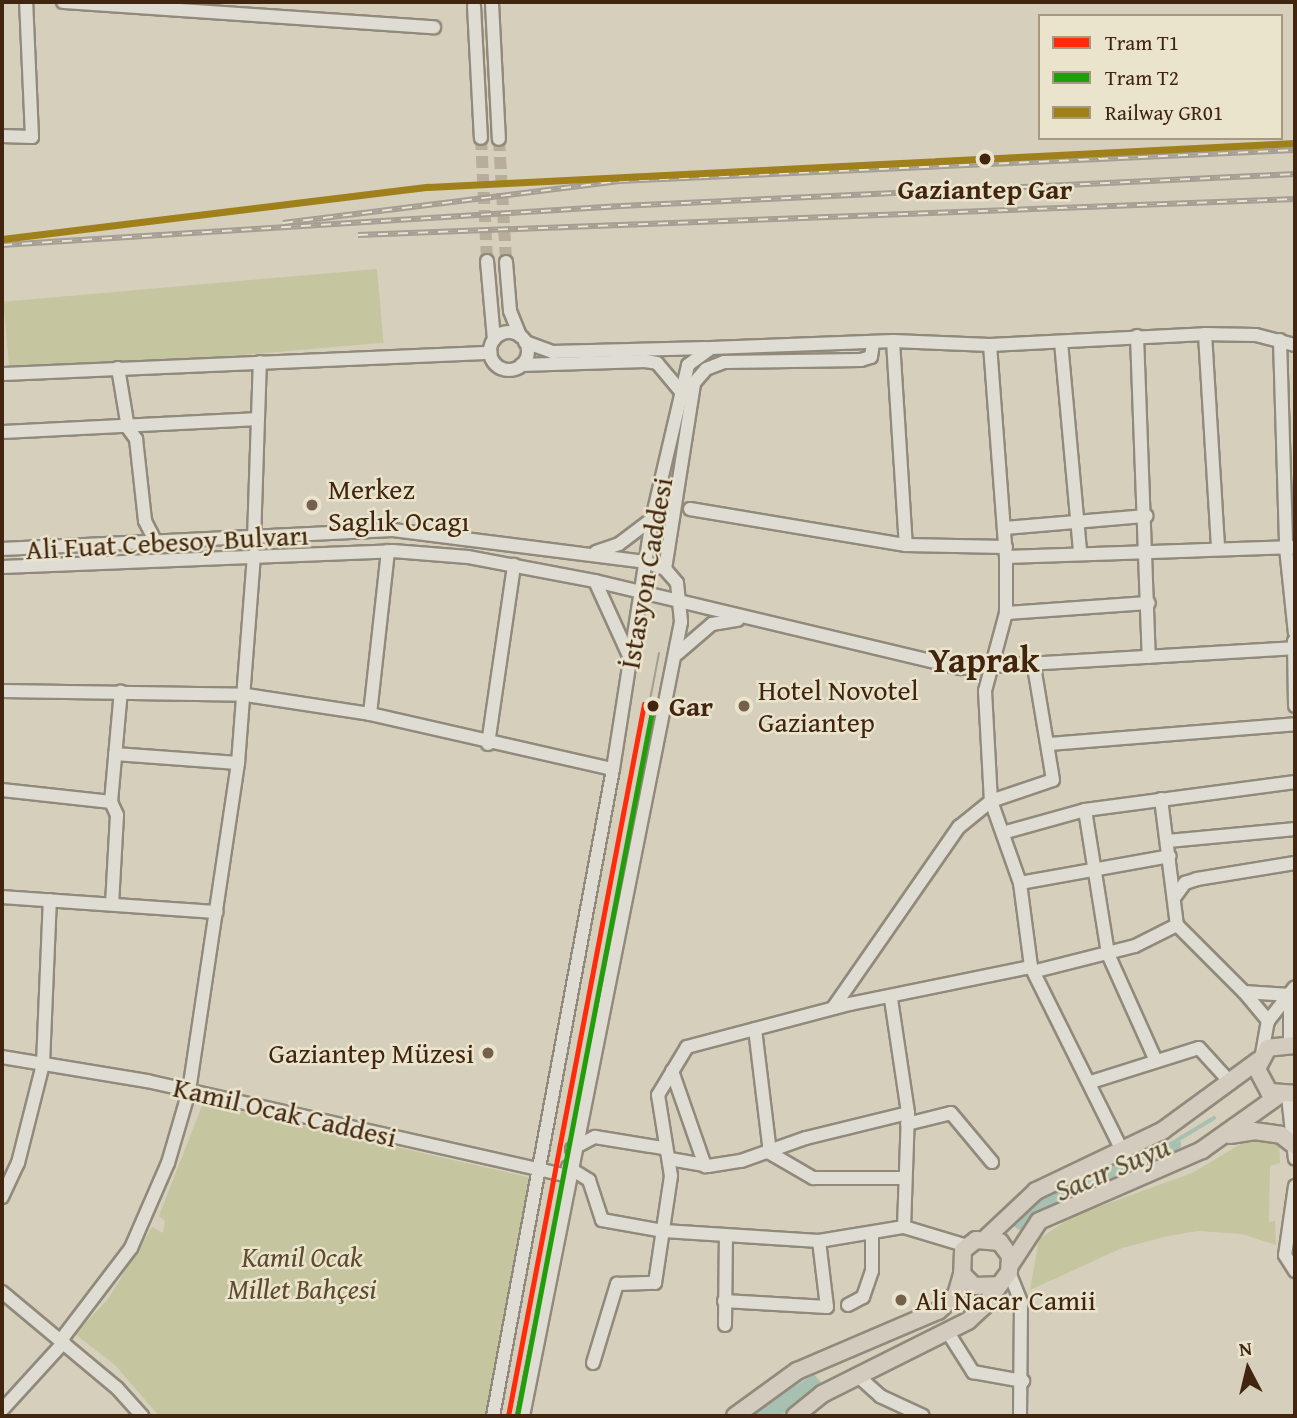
<!DOCTYPE html>
<meta charset="utf-8">
<style>
body{margin:0}
#map{position:relative;width:1297px;height:1418px;overflow:hidden;background:#d6cfbc;font-family:"Gentium Book Plus",serif}
div>[style]{position:absolute}
[style*='--x']{left:calc(var(--x)*1px);top:calc(var(--y)*1px);width:calc(var(--w)*1px);rotate:calc(var(--a)*1deg)}
.green>*{inset:0;background:#c5c5a0;transform-origin:0 0}
.water>*{inset:0;background:#a8c0b2}
.stream>*{height:3.5px;margin:-1.75px;padding:0 1.75px;transform-origin:1.75px;border-radius:1.75px;background:#a8c0b2}
.minor-tunnel>*{height:12px;margin-top:-6px;transform-origin:0;background:repeating-linear-gradient(90deg,#b8ad99 0 12px,transparent 0 18px)}
.roads{filter:drop-shadow(2px 0 #918a7c) drop-shadow(-2px 0 #918a7c) drop-shadow(0 2px #918a7c) drop-shadow(0 -2px #918a7c)}
.minor>*{height:12px;margin:-6px;padding:0 6px;transform-origin:6px;border-radius:6px;background:#dfddd3}
.minor>.ring{margin:-6px;padding:0;box-sizing:content-box;background:none;border:12px solid #dfddd3;border-radius:50%}
.major>*{height:16px;margin:-8px;padding:0 8px;transform-origin:8px;border-radius:8px;background:#d3ccbe}
.tram>*{height:2px;margin:-1px;padding:0 1px;transform-origin:1px;border-radius:1px;background:#a49e94}
.rail>*{height:6px;margin-top:-3px;transform-origin:0;background:repeating-linear-gradient(90deg,#ebe4cd 0 10px,#a49e94 0 20px);box-sizing:border-box;border-block:2px solid #a49e94}
.rail-1>*{height:7px;margin:-3.5px;padding:0 3.5px;transform-origin:3.5px;border-radius:3.5px;background:#9f801a}
.tram-1>*{height:5px;margin:-2.5px;padding:0 2.5px;transform-origin:2.5px;border-radius:2.5px;background:#ff2b0a}
.tram-2>*{height:5px;margin:-2.5px;padding:0 2.5px;transform-origin:2.5px;border-radius:2.5px;background:#229d0b}
.dots>*{width:19px;height:19px;translate:-50% -50%;box-sizing:border-box;border:4px solid #ebe4cd;border-radius:50%}
span{translate:-50% -50%;white-space:nowrap;text-align:center;line-height:1.15;-webkit-text-stroke:5px #ebe4cd;paint-order:stroke}
.stop-label{font-size:28px;color:#41250f;font-weight:700}
.left{translate:0 -50%;text-align:left}
.poi-label{font-size:28px;color:#41250f}
.right{translate:-100% -50%;text-align:right}
.street-label{font-size:28px;color:#41250f}
.park-label{font-size:28px;color:#5e4b2e;font-style:italic}
.water-label{font-size:30px;color:#564a36;font-style:italic}
.district-label{font-size:35px;color:#41250f;font-weight:700}
.frame{position:absolute;inset:0;border:4px solid #41250f;pointer-events:none}
.legend{position:absolute;left:1038px;top:14px;width:245px;height:126px;box-sizing:border-box;background:#ebe4cd;border:2px solid #a79881;margin:0;padding:9px 12px;list-style:none;font-size:21px;color:#41250f}
.legend li{display:flex;align-items:center;gap:14px;height:35px}
.legend b{width:35px;border:2px solid #a79881}
.north{position:absolute;left:1213px;top:1334px;width:70px;height:70px;-webkit-text-stroke:5px #ebe4cd;paint-order:stroke;rotate:353deg;font-size:19px;font-weight:700;line-height:28px;text-align:center;color:#41250f}
.north::after{content:'';display:block;margin:auto;width:24px;height:32px;background:#41250f;clip-path:polygon(50% 0,100% 100%,50% 72%,0 100%)}
</style>
<div id="map">
<div class="green">
<i style="left:377px;top:269px;width:74px;height:375px;rotate:85deg"></i>
<i style="clip-path:polygon(203px 1103px,532px 1178px,490px 1416px,159px 1416px,115px 1365px,75px 1334px,108px 1299px,152px 1227px,163px 1233px,165px 1221px,159px 1216px)"></i>
<i style="clip-path:polygon(1256px 1135px,1279px 1136px,1280px 1163px,1270px 1166px,1269px 1222px,1275px 1221px,1276px 1245px,1242px 1234px,1197px 1231px,1164px 1237px,1122px 1248px,1030px 1290px,1039px 1239px,1073px 1216px,1192px 1173px)"></i>
</div>
<div class="water">
<i style="clip-path:polygon(1181px 1141px,1181px 1147px,1167px 1156px,1060px 1200px,1021px 1231px,1010px 1224px,1030px 1206px,1067px 1187px)"></i>
<i style="clip-path:polygon(814px 1374px,826px 1389px,779px 1416px,748px 1416px)"></i>
</div>
<div class="stream">
<i style="--x:1074;--y:1181;--w:98;--a:-20.3"></i>
<i style="--x:1166;--y:1147;--w:56;--a:-31.1"></i>
</div>
<div class="minor-tunnel">
<i style="--x:481;--y:138;--w:123;--a:87.2"></i>
<i style="--x:499;--y:139;--w:123;--a:86.7"></i>
</div>
<div class="roads">
<div class="minor">
<i style="--x:63;--y:2;--w:372;--a:3.9"></i>
<i style="--x:492;--y:3;--w:136;--a:87.1"></i>
<i style="--x:474;--y:6;--w:132;--a:87"></i>
<i style="--x:2;--y:136;--w:30;--a:2"></i>
<i style="--x:32;--y:137;--w:135;--a:-92.5"></i>
<i style="--x:487;--y:261;--w:79;--a:84.9"></i>
<i style="--x:506;--y:262;--w:49;--a:85.3"></i>
<i style="--x:510;--y:311;--w:27;--a:68"></i>
<i class="ring" style="left:490px;top:332px;width:26px;height:26px"></i>
<i style="--x:1205;--y:334;--w:215;--a:86.5"></i>
<i style="--x:1137;--y:336;--w:321;--a:87.9"></i>
<i style="--x:1280;--y:340;--w:208;--a:88.3"></i>
<i style="--x:1286;--y:548;--w:85;--a:84"></i>
<i style="--x:893;--y:341;--w:204;--a:86.4"></i>
<i style="--x:525;--y:342;--w:29;--a:20"></i>
<i style="--x:552;--y:352;--w:155;--a:-1.5"></i>
<i style="--x:1061;--y:342;--w:211;--a:84.8"></i>
<i style="--x:990;--y:345;--w:213;--a:85.7"></i>
<i style="--x:1006;--y:557;--w:56;--a:90"></i>
<i style="--x:1006;--y:613;--w:81;--a:105.1"></i>
<i style="--x:985;--y:691;--w:110;--a:86.9"></i>
<i style="--x:991;--y:801;--w:87;--a:70.5"></i>
<i style="--x:1020;--y:883;--w:85;--a:82.5"></i>
<i style="--x:1031;--y:967;--w:207;--a:63.6"></i>
<i style="--x:521;--y:365;--w:124;--a:-1.8"></i>
<i style="--x:645;--y:361;--w:12;--a:9"></i>
<i style="--x:657;--y:363;--w:38;--a:50"></i>
<i style="--x:118;--y:368;--w:61;--a:80.5"></i>
<i style="--x:128;--y:428;--w:14;--a:54"></i>
<i style="--x:136;--y:439;--w:82;--a:83.7"></i>
<i style="--x:145;--y:521;--w:22;--a:63"></i>
<i style="--x:2;--y:374;--w:489;--a:-2.5"></i>
<i style="--x:2;--y:432;--w:256;--a:-2.9"></i>
<i style="--x:690;--y:509;--w:219;--a:9.5"></i>
<i style="--x:906;--y:545;--w:100;--a:1.1"></i>
<i style="--x:1005;--y:528;--w:142;--a:-4.9"></i>
<i style="--x:254;--y:539;--w:177;--a:-88.1"></i>
<i style="--x:2;--y:549;--w:391;--a:-2.8"></i>
<i style="--x:393;--y:530;--w:254;--a:7.2"></i>
<i style="--x:645;--y:562;--w:21;--a:19"></i>
<i style="--x:665;--y:569;--w:18;--a:49"></i>
<i style="--x:677;--y:583;--w:39;--a:84"></i>
<i style="--x:681;--y:622;--w:810;--a:101.25"></i>
<i style="--x:596;--y:552;--w:24;--a:-19"></i>
<i style="--x:619;--y:544;--w:41;--a:-37.1"></i>
<i style="--x:1006;--y:557;--w:289;--a:-2"></i>
<i style="--x:2;--y:567;--w:391;--a:-2.3"></i>
<i style="--x:393;--y:551;--w:75;--a:4.6"></i>
<i style="--x:468;--y:557;--w:129;--a:10.7"></i>
<i style="--x:595;--y:581;--w:376;--a:13.4"></i>
<i style="--x:961;--y:668;--w:335;--a:-3.4"></i>
<i style="--x:665;--y:569;--w:188;--a:-81.1"></i>
<i style="--x:694;--y:383;--w:18;--a:-49"></i>
<i style="--x:706;--y:369;--w:19;--a:-21"></i>
<i style="--x:724;--y:362;--w:137;--a:-0.8"></i>
<i style="--x:861;--y:360;--w:10;--a:-17"></i>
<i style="--x:871;--y:357;--w:15;--a:-82"></i>
<i style="--x:595;--y:581;--w:87;--a:65.5"></i>
<i style="--x:1006;--y:613;--w:143;--a:-4"></i>
<i style="--x:1294;--y:641;--w:65;--a:89.1"></i>
<i style="--x:677;--y:654;--w:46;--a:-40.6"></i>
<i style="--x:712;--y:624;--w:26;--a:-9"></i>
<i style="--x:2;--y:691;--w:244;--a:0.9"></i>
<i style="--x:246;--y:695;--w:125;--a:8.7"></i>
<i style="--x:370;--y:714;--w:249;--a:12.8"></i>
<i style="--x:370;--y:714;--w:164;--a:-83.7"></i>
<i style="--x:488;--y:744;--w:181;--a:-81.7"></i>
<i style="--x:1049;--y:744;--w:247;--a:-4.6"></i>
<i style="--x:115;--y:754;--w:123;--a:4.2"></i>
<i style="--x:2;--y:790;--w:110;--a:6.3"></i>
<i style="--x:111;--y:802;--w:14;--a:65"></i>
<i style="--x:117;--y:815;--w:89;--a:93.2"></i>
<i style="--x:1161;--y:799;--w:127;--a:82.8"></i>
<i style="--x:1177;--y:925;--w:95;--a:45"></i>
<i style="--x:1244;--y:992;--w:46;--a:3.7"></i>
<i style="--x:111;--y:802;--w:111;--a:-84.9"></i>
<i style="--x:1085;--y:810;--w:146;--a:80.9"></i>
<i style="--x:1108;--y:954;--w:117;--a:65.8"></i>
<i style="--x:1006;--y:832;--w:82;--a:-15.6"></i>
<i style="--x:1085;--y:810;--w:212;--a:-7.6"></i>
<i style="--x:1168;--y:841;--w:128;--a:-5.4"></i>
<i style="--x:1020;--y:883;--w:152;--a:-10.2"></i>
<i style="--x:2;--y:897;--w:215;--a:4"></i>
<i style="--x:1174;--y:898;--w:19;--a:-54"></i>
<i style="--x:1185;--y:883;--w:13;--a:-18"></i>
<i style="--x:1197;--y:879;--w:99;--a:-9.3"></i>
<i style="--x:1036;--y:971;--w:102;--a:-14.2"></i>
<i style="--x:1135;--y:946;--w:47;--a:-26.6"></i>
<i style="--x:1244;--y:992;--w:38;--a:50"></i>
<i style="--x:1290;--y:995;--w:48;--a:90"></i>
<i style="--x:891;--y:999;--w:115;--a:81.5"></i>
<i style="--x:908;--y:1113;--w:114;--a:92"></i>
<i style="--x:833;--y:1008;--w:221;--a:-55.2"></i>
<i style="--x:959;--y:827;--w:41;--a:-39.1"></i>
<i style="--x:991;--y:801;--w:65;--a:-18.7"></i>
<i style="--x:1053;--y:780;--w:115;--a:-99.5"></i>
<i style="--x:755;--y:1029;--w:125;--a:83.1"></i>
<i style="--x:770;--y:1153;--w:50;--a:30.2"></i>
<i style="--x:813;--y:1178;--w:92;--a:0"></i>
<i style="--x:1262;--y:1054;--w:34;--a:-80"></i>
<i style="--x:1268;--y:1021;--w:43;--a:-51.5"></i>
<i style="--x:2;--y:1057;--w:147;--a:9.4"></i>
<i style="--x:147;--y:1081;--w:431;--a:12.7"></i>
<i style="--x:672;--y:1071;--w:101;--a:70.8"></i>
<i style="--x:1091;--y:1082;--w:113;--a:-17.5"></i>
<i style="--x:1199;--y:1048;--w:47;--a:47.6"></i>
<i style="--x:1288;--y:1096;--w:63;--a:83.7"></i>
<i style="--x:907;--y:1124;--w:45;--a:-14"></i>
<i style="--x:951;--y:1113;--w:64;--a:50.1"></i>
<i style="--x:572;--y:1149;--w:26;--a:-28"></i>
<i style="--x:595;--y:1137;--w:69;--a:9.2"></i>
<i style="--x:670;--y:1159;--w:39;--a:10"></i>
<i style="--x:708;--y:1166;--w:33;--a:-9"></i>
<i style="--x:741;--y:1161;--w:69;--a:-19.5"></i>
<i style="--x:806;--y:1138;--w:105;--a:-13.8"></i>
<i style="--x:568;--y:1167;--w:25;--a:32"></i>
<i style="--x:589;--y:1180;--w:42;--a:72"></i>
<i style="--x:602;--y:1220;--w:63;--a:10.1"></i>
<i style="--x:664;--y:1231;--w:155;--a:3.7"></i>
<i style="--x:819;--y:1241;--w:86;--a:-9.4"></i>
<i style="--x:904;--y:1227;--w:66;--a:16.8"></i>
<i style="--x:1295;--y:1186;--w:70;--a:98.2"></i>
<i style="--x:1285;--y:1255;--w:19;--a:58"></i>
<i style="--x:2;--y:1197;--w:38;--a:-65"></i>
<i style="--x:18;--y:1163;--w:102;--a:-75.8"></i>
<i style="--x:43;--y:1064;--w:164;--a:-87.6"></i>
<i style="--x:1009;--y:1272;--w:32;--a:68"></i>
<i style="--x:1021;--y:1302;--w:114;--a:90.5"></i>
<i style="--x:2;--y:1292;--w:150;--a:39.9"></i>
<i style="--x:117;--y:1388;--w:38;--a:48"></i>
<i style="--x:724;--y:1301;--w:103;--a:3.3"></i>
<i style="--x:827;--y:1307;--w:66;--a:-96.9"></i>
<i style="--x:848;--y:1305;--w:17;--a:-28"></i>
<i style="--x:863;--y:1297;--w:28;--a:-71"></i>
<i style="--x:872;--y:1271;--w:37;--a:-90"></i>
<i style="--x:725;--y:1325;--w:89;--a:-89.4"></i>
<i style="--x:947;--y:1331;--w:49;--a:57.6"></i>
<i style="--x:973;--y:1372;--w:51;--a:10.2"></i>
<i style="--x:61;--y:1340;--w:116;--a:-52.7"></i>
<i style="--x:131;--y:1248;--w:93;--a:-66.5"></i>
<i style="--x:168;--y:1163;--w:75;--a:-73.7"></i>
<i style="--x:189;--y:1091;--w:332;--a:-81.5"></i>
<i style="--x:238;--y:763;--w:209;--a:-85.6"></i>
<i style="--x:593;--y:1363;--w:83;--a:-73.1"></i>
<i style="--x:617;--y:1284;--w:38;--a:-2"></i>
<i style="--x:655;--y:1283;--w:108;--a:-81.5"></i>
<i style="--x:671;--y:1176;--w:82;--a:-99.1"></i>
<i style="--x:658;--y:1095;--w:56;--a:-58.9"></i>
<i style="--x:687;--y:1047;--w:169;--a:-14.8"></i>
<i style="--x:850;--y:1004;--w:185;--a:-11.6"></i>
<i style="--x:858;--y:1376;--w:30;--a:42"></i>
<i style="--x:880;--y:1396;--w:47;--a:24.9"></i>
<i style="--x:2;--y:1410;--w:92;--a:-47.6"></i>
<i style="--x:493;--y:1416;--w:658;--a:-79.49"></i>
<i style="--x:613;--y:769;--w:253;--a:-81.1"></i>
<i style="--x:652;--y:519;--w:158;--a:-76.8"></i>
<i style="--x:688;--y:365;--w:29;--a:-36"></i>
<i style="--x:711;--y:348;--w:182;--a:-2.2"></i>
<i style="--x:893;--y:341;--w:97;--a:2.4"></i>
<i style="--x:990;--y:345;--w:215;--a:-2.9"></i>
<i style="--x:1205;--y:334;--w:51;--a:1.1"></i>
<i style="--x:1256;--y:335;--w:40;--a:14.4"></i>
</div>
<div class="major">
<i style="--x:1295;--y:1045;--w:27;--a:174"></i>
<i style="--x:1268;--y:1048;--w:24;--a:118"></i>
<i style="--x:1257;--y:1069;--w:26;--a:62"></i>
<i style="--x:1269;--y:1092;--w:26;--a:4"></i>
<i style="--x:1230;--y:1135;--w:24;--a:-9"></i>
<i style="--x:1254;--y:1131;--w:27;--a:8"></i>
<i style="--x:1281;--y:1135;--w:16;--a:38"></i>
<i style="--x:986;--y:1238;--w:69;--a:-43.2"></i>
<i style="--x:1036;--y:1191;--w:140;--a:-25.5"></i>
<i style="--x:1162;--y:1131;--w:120;--a:-36.2"></i>
<i style="--x:1011;--y:1264;--w:51;--a:-56.9"></i>
<i style="--x:1039;--y:1221;--w:178;--a:-23.5"></i>
<i style="--x:1202;--y:1150;--w:93;--a:-35.4"></i>
<i style="--x:735;--y:1416;--w:77;--a:-36"></i>
<i style="--x:797;--y:1371;--w:153;--a:-23.1"></i>
<i style="--x:938;--y:1311;--w:24;--a:-42"></i>
<i style="--x:956;--y:1295;--w:22;--a:-74"></i>
<i style="--x:795;--y:1416;--w:35;--a:-39"></i>
<i style="--x:822;--y:1394;--w:163;--a:-26.6"></i>
<i style="--x:968;--y:1321;--w:22;--a:-43"></i>
<i style="--x:984;--y:1306;--w:42;--a:-53.7"></i>
<i style="--x:1009;--y:1272;--w:16;--a:-86"></i>
<i style="--x:1010;--y:1256;--w:17;--a:-126"></i>
<i style="--x:1000;--y:1242;--w:24;--a:-175"></i>
<i style="--x:976;--y:1240;--w:16;--a:142"></i>
<i style="--x:963;--y:1250;--w:24;--a:92"></i>
<i style="--x:962;--y:1274;--w:17;--a:45"></i>
<i style="--x:974;--y:1286;--w:24;--a:-2"></i>
</div>
</div>
<div class="tram">
<i style="--x:649;--y:705;--w:53;--a:-79.1"></i>
</div>
<div class="rail">
<i style="--x:283;--y:223;--w:339;--a:-7.1"></i>
<i style="--x:619;--y:181;--w:677;--a:-2.63"></i>
<i style="--x:358;--y:235;--w:938;--a:-2.2"></i>
<i style="--x:2;--y:245;--w:620;--a:-3.61"></i>
<i style="--x:621;--y:206;--w:675;--a:-2.72"></i>
</div>
<div class="rail-1">
<i style="--x:2;--y:239;--w:429;--a:-7"></i>
<i style="--x:428;--y:187;--w:868;--a:-2.91"></i>
</div>
<div class="tram-1">
<i style="--x:508;--y:1416;--w:725;--a:-79.19"></i>
</div>
<div class="tram-2">
<i style="--x:517;--y:1416;--w:723;--a:-79.16"></i>
</div>
<div class="dots">
<i style="left:985px;top:159px;background:#41250f"></i>
<i style="left:312px;top:505px;background:#75604c"></i>
<i style="left:653px;top:706px;background:#41250f"></i>
<i style="left:744px;top:706px;background:#75604c"></i>
<i style="left:488px;top:1053px;background:#75604c"></i>
<i style="left:901px;top:1300px;background:#75604c"></i>
</div>
<div class="stop-label">
<span style="left:985px;top:189px">Gaziantep Gar</span>
<span class="left" style="left:669px;top:706px">Gar</span>
</div>
<div class="poi-label">
<span class="left" style="left:328px;top:505px">Merkez<br>Saglık Ocagı</span>
<span class="left" style="left:758px;top:706px">Hotel Novotel<br>Gaziantep</span>
<span class="right" style="left:474px;top:1053px">Gaziantep Müzesi</span>
<span class="left" style="left:915px;top:1300px">Ali Nacar Camii</span>
</div>
<div class="street-label">
<span style="left:167px;top:542px;rotate:-3deg">Ali Fuat Cebesoy Bulvarı</span>
<span style="left:646px;top:573px;rotate:-80deg">İstasyon Caddesi</span>
<span style="left:285px;top:1112px;rotate:13deg">Kamil Ocak Caddesi</span>
</div>
<div class="park-label">
<span style="left:302px;top:1273px">Kamil Ocak<br>Millet Bahçesi</span>
</div>
<div class="water-label">
<span style="left:1112px;top:1168px;rotate:-23deg">Sacır Suyu</span>
</div>
<div class="district-label">
<span style="left:984px;top:660px">Yaprak</span>
</div>
<div class="frame"></div>
<ul class="legend">
<li><b style="height:9px;background:#ff2b0a"></b>Tram T1</li>
<li><b style="height:9px;background:#229d0b"></b>Tram T2</li>
<li><b style="height:9px;background:#9f801a"></b>Railway GR01</li>
</ul>
<div class="north">N</div>
</div>
